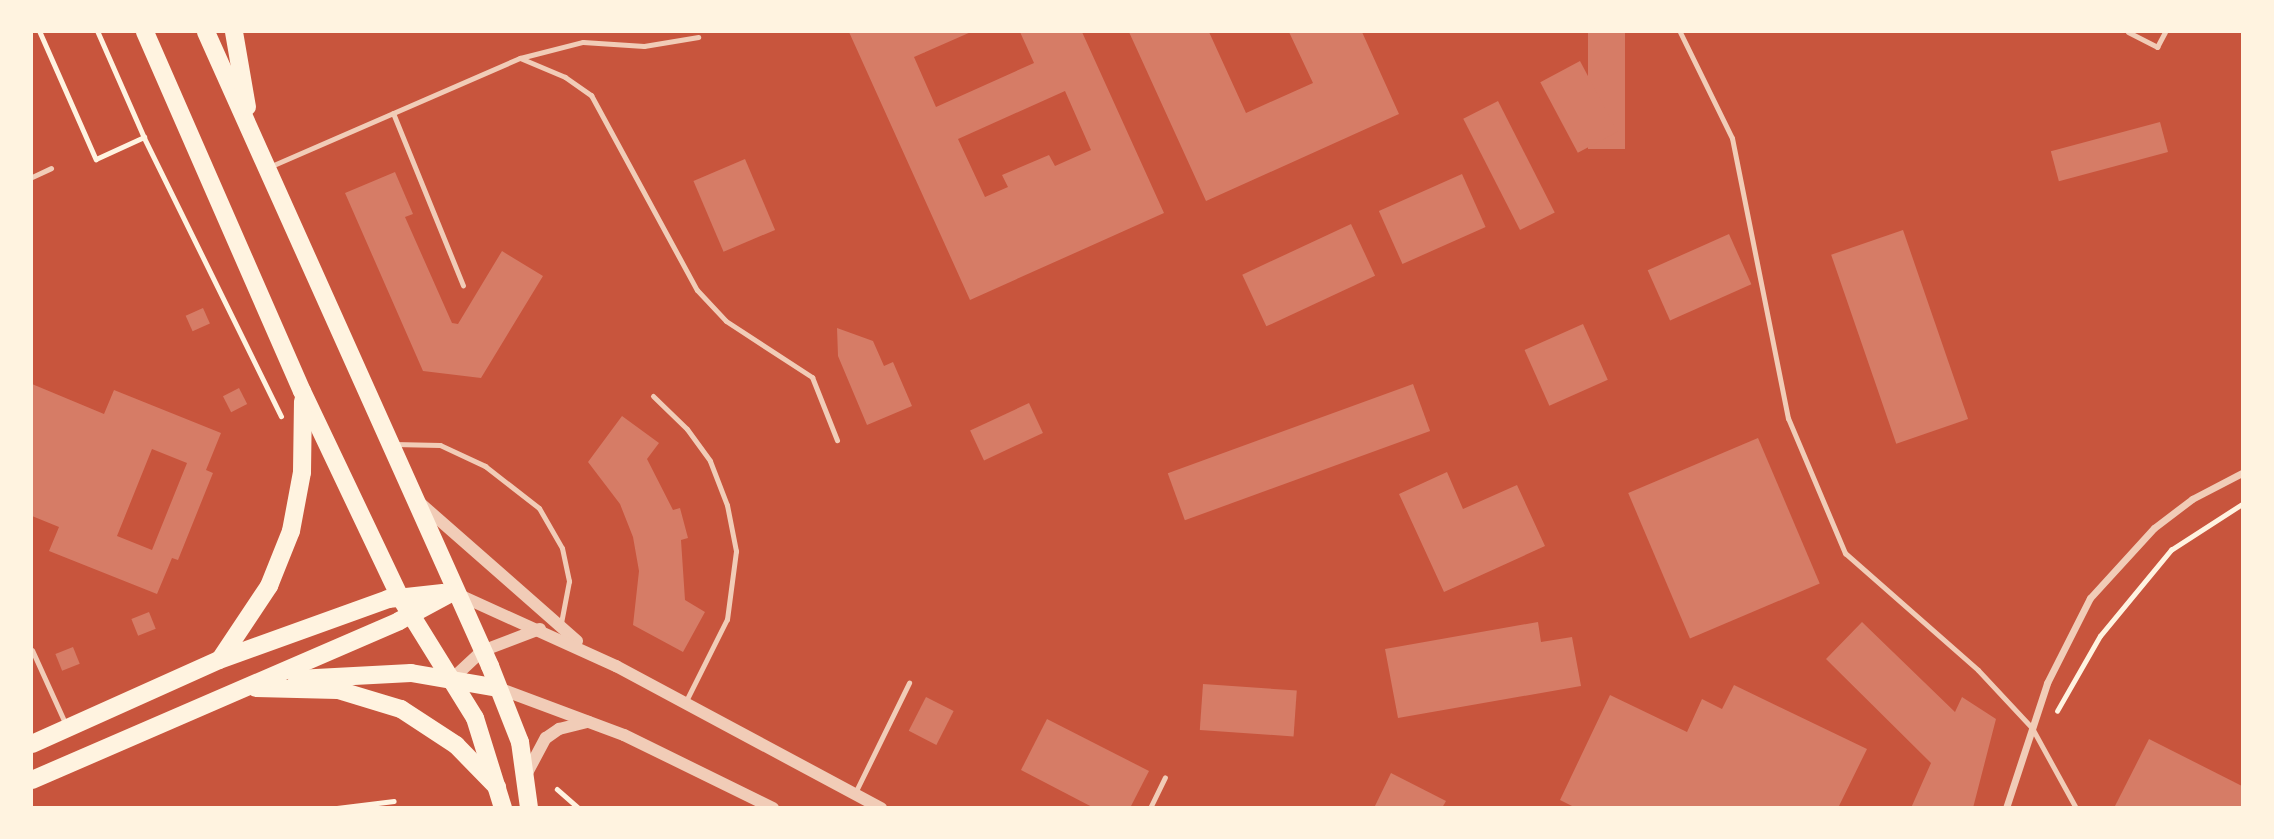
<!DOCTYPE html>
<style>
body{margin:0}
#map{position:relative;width:2274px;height:839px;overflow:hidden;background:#c8553d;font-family:"Work Sans",sans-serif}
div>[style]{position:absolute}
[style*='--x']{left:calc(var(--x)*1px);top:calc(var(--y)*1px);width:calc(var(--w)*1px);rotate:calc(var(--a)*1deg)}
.building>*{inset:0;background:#d67c66;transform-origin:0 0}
.path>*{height:4.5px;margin:-2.25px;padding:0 2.25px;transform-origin:2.25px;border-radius:2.25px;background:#fff3e0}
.service>*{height:5px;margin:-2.5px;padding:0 2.5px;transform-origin:2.5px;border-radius:2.5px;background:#f1ccb7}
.minor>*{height:7px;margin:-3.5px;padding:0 3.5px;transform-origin:3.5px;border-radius:3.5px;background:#f1ccb7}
.tertiary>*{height:12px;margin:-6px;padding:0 6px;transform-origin:6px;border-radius:6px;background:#f1ccb7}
.primary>*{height:18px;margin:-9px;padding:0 9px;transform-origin:9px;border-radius:9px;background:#fff3e0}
span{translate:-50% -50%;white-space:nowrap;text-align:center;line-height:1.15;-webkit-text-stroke:5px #fff3e0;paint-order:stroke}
.frame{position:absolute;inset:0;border:33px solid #fff3e0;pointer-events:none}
</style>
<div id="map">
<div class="building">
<i style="clip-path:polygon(evenodd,849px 32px,971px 32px,914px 57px,936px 107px,1034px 63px,1020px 32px,1082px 32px,1164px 213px,970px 300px,849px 32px,1065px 91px,1091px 150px,1055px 166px,1049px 155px,1002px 175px,1008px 187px,985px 197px,958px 139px,1065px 91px)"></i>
<i style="clip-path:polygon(1129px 32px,1209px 32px,1246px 113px,1313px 83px,1289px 32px,1362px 32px,1399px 114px,1206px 201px)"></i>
<i style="left:1588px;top:32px;width:37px;height:117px"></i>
<i style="left:1580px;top:61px;width:80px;height:45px;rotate:62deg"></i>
<i style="left:1498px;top:101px;width:125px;height:39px;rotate:63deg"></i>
<i style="left:2160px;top:122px;width:31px;height:113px;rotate:75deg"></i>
<i style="left:745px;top:159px;width:77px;height:56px;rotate:67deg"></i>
<i style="clip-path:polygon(395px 172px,413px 214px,405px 217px,452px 323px,458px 324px,502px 251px,543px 276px,481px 378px,423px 371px,345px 193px)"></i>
<i style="left:1462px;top:174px;width:58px;height:91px;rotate:66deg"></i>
<i style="left:1351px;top:224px;width:57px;height:120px;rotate:65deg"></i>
<i style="left:1903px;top:230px;width:200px;height:76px;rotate:71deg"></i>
<i style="left:1729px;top:234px;width:55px;height:89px;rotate:66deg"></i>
<i style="left:203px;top:308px;width:17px;height:19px;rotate:66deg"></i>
<i style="left:1583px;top:324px;width:61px;height:64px;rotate:66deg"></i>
<i style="clip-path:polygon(837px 328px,873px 341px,884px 366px,893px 362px,912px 406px,867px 425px,838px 356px)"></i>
<i style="clip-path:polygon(evenodd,32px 384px,104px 414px,114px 390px,221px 433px,206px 470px,213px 473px,178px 560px,172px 558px,157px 594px,49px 551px,59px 527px,32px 516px,32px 384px,152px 449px,187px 463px,152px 550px,117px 536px,152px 449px)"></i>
<i style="left:1413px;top:384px;width:50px;height:261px;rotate:70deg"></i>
<i style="left:239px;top:388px;width:18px;height:18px;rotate:63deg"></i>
<i style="left:1029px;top:403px;width:33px;height:65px;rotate:65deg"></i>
<i style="clip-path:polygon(622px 416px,659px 443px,647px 459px,673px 510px,680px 508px,688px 538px,681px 540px,685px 600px,705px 612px,683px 652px,633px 625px,639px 571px,633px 537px,620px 504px,588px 462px)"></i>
<i style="left:1758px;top:438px;width:158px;height:141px;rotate:67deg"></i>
<i style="clip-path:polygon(1447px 472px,1463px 509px,1517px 485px,1545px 546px,1444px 592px,1399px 494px)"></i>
<i style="left:149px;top:612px;width:18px;height:19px;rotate:68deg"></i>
<i style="clip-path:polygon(1538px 622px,1541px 642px,1572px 637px,1581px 686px,1398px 718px,1385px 649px)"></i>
<i style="clip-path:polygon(1862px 622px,1955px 712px,1962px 697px,1996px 719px,1973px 808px,1911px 808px,1931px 763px,1826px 659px)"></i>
<i style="left:73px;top:647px;width:18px;height:19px;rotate:68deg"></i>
<i style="left:1203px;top:684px;width:94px;height:46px;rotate:4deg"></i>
<i style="clip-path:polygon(1734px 685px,1867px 749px,1838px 808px,1576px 808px,1560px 800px,1610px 695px,1687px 732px,1702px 699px,1722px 709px)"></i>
<i style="left:926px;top:697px;width:31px;height:38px;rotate:27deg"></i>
<i style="clip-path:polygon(1047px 719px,1149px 771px,1130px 808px,1094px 808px,1021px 770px)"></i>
<i style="clip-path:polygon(2149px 739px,2242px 786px,2242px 808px,2114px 808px)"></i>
<i style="clip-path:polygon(1391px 773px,1446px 801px,1442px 808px,1374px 808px)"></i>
</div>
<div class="path">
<i style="--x:40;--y:32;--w:139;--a:66.2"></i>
<i style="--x:96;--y:159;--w:53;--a:-24.6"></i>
<i style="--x:98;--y:32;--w:115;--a:66.3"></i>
<i style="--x:144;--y:137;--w:311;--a:63.8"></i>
<i style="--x:2057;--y:711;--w:86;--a:-60.2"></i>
<i style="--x:2100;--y:636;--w:112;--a:-50.5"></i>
<i style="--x:2171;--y:550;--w:85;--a:-32.9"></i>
<i style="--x:557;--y:789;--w:29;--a:41"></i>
<i style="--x:337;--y:808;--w:57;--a:-7"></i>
</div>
<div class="service">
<i style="--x:1680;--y:32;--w:118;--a:63.9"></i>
<i style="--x:1732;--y:138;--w:286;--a:78.7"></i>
<i style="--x:1788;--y:418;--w:147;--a:67.1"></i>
<i style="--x:1845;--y:553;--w:177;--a:41.3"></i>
<i style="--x:1978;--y:670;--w:79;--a:47"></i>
<i style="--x:2032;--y:728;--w:91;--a:61.2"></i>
<i style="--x:2128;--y:32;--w:33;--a:27"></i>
<i style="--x:2157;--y:47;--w:17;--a:-62"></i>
<i style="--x:520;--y:58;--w:49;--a:22.9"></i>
<i style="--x:565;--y:77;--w:32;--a:35"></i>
<i style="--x:591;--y:95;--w:222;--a:61.5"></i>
<i style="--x:697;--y:290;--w:42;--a:46.9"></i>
<i style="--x:726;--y:321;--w:103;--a:33.1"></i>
<i style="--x:812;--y:377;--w:68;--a:68.4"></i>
<i style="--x:393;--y:113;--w:186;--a:67.9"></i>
<i style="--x:269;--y:167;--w:274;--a:-23.5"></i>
<i style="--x:520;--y:58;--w:65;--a:-14.3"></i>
<i style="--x:583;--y:42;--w:61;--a:3.8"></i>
<i style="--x:644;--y:46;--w:55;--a:-9.5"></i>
<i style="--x:32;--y:177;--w:21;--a:-25"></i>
<i style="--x:653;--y:396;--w:47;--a:44.1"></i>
<i style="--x:687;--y:429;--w:39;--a:54"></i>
<i style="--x:710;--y:461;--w:47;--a:68.9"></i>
<i style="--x:727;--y:505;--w:47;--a:78.9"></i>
<i style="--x:736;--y:551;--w:69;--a:97.5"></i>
<i style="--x:727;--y:619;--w:94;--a:116.6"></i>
<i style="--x:394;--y:444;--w:46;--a:1.2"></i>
<i style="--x:440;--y:445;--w:50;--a:25"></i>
<i style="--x:485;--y:466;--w:68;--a:37.9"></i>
<i style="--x:539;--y:508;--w:46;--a:60.1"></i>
<i style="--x:562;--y:548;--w:34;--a:78"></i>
<i style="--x:569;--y:581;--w:43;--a:100.8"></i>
<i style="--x:32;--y:650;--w:82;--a:65.6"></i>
<i style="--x:855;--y:793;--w:123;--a:-63.9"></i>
<i style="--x:1150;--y:808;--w:34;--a:-64"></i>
</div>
<div class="minor">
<i style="--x:2006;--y:808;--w:132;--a:-71.8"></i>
<i style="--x:2047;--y:683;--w:95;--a:-63.2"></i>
<i style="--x:2090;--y:598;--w:95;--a:-47.6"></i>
<i style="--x:2154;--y:528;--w:48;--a:-37.3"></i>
<i style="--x:2192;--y:499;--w:56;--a:-27.5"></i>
</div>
<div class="tertiary">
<i style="--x:420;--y:503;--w:209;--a:41.3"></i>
<i style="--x:457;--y:594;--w:175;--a:24.4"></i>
<i style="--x:616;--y:666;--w:301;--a:28.2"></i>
<i style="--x:451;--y:680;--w:42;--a:-43.1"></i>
<i style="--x:482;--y:651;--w:62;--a:-20.8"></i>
<i style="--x:498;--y:688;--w:134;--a:20.5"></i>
<i style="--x:624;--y:735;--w:166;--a:26.1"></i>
<i style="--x:527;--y:773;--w:40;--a:-62"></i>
<i style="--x:546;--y:738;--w:16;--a:-35"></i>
<i style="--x:559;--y:729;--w:30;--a:-14"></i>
</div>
<div class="primary">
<i style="--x:145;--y:32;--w:392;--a:66.4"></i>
<i style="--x:302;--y:391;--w:228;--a:64.6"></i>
<i style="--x:400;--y:597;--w:142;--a:58.2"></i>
<i style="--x:475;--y:718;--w:94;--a:72.7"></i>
<i style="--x:206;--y:32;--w:695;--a:65.87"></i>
<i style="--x:490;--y:666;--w:82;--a:68.5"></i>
<i style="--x:520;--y:742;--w:67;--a:82.2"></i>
<i style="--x:234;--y:32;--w:76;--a:80.2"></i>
<i style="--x:221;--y:658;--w:87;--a:-56.3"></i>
<i style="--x:269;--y:586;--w:59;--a:-68.2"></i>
<i style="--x:291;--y:531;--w:60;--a:-79.4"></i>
<i style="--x:302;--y:472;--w:71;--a:-89.2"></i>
<i style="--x:297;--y:679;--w:114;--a:-3"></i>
<i style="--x:411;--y:673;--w:88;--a:9.8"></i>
<i style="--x:256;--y:688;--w:82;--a:1.4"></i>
<i style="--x:338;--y:690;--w:66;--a:16.8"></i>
<i style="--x:401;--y:709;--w:66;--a:33.2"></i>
<i style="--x:456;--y:745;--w:59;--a:45.7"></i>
<i style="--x:32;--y:744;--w:205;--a:-24.2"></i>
<i style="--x:219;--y:660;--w:180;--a:-19.8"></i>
<i style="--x:388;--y:599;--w:55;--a:-6.2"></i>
<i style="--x:32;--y:780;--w:400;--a:-23.4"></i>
<i style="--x:399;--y:621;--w:61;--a:-28.2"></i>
</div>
<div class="frame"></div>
</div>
